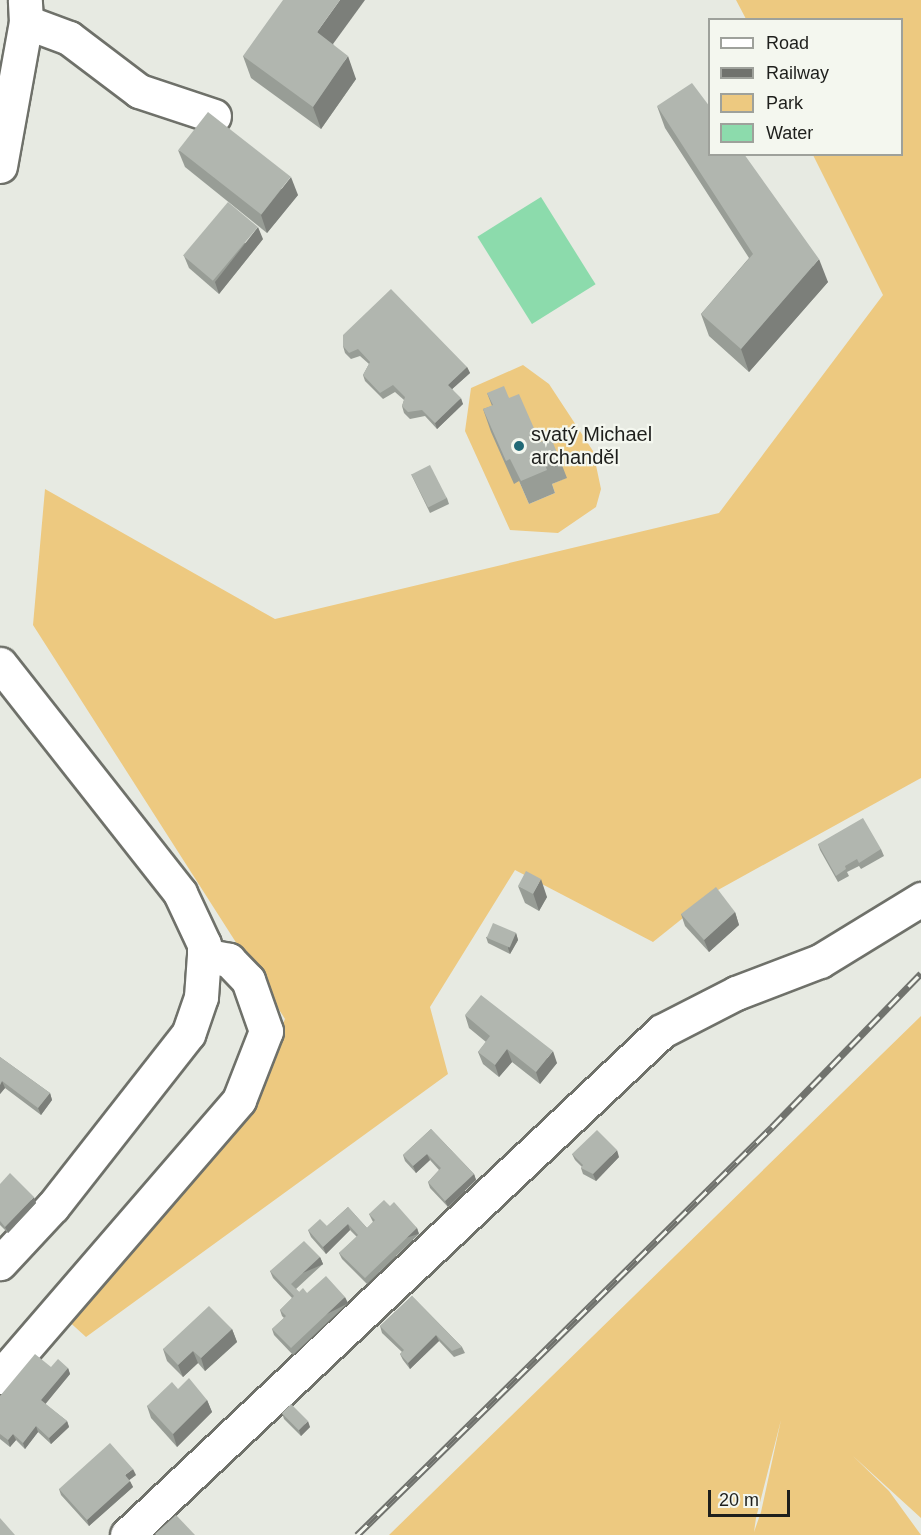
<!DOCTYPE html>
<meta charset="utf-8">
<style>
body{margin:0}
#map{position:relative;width:921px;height:1535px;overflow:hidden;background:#e7eae2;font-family:Helvetica,sans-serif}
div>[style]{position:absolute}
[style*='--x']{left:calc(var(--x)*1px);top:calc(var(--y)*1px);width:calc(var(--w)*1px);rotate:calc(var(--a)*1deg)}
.green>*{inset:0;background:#edc980}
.water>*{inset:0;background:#8cdbac;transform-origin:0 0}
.roads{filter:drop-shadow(2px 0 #6f716a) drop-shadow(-2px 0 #6f716a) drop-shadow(0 2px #6f716a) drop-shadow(0 -2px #6f716a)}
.minor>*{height:33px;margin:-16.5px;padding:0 16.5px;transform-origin:16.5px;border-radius:16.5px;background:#fff}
.rail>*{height:7px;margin-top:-3.5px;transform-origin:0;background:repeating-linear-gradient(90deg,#f4f7ef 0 14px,#70726d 0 28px);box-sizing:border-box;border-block:2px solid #70726d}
.wall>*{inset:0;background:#989d96}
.shaded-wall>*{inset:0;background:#7c7f7a;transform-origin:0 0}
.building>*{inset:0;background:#b1b6af;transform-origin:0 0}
.dots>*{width:16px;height:16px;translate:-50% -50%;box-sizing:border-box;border:3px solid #f4f7ef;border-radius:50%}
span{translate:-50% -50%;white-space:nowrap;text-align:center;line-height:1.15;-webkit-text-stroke:4.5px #f4f7ef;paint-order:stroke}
.poi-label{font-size:20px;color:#1e1f1c}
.left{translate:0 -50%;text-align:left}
.legend{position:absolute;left:708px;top:18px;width:195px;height:138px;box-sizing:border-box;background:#f4f7ef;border:2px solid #9ea19b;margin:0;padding:8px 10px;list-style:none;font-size:18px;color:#1e1f1c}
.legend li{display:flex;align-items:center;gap:12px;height:30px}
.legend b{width:30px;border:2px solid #9ea19b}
.scale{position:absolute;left:708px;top:1490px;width:82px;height:27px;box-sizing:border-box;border:3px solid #1e1f1c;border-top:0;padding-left:8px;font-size:18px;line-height:21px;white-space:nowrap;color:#1e1f1c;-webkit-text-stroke:4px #f4f7ef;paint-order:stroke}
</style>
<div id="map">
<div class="green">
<i style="clip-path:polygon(736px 0,921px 0,921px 778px,718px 890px,653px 942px,515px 870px,430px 1007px,448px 1074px,86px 1337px,64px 1317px,244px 1108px,285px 1019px,33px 625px,45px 489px,275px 619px,719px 513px,883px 295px,813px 155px,902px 154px,902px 20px,746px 19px)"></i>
<i style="clip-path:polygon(evenodd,523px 365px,549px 384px,593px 451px,601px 489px,596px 507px,558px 533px,510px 530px,465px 431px,471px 388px,523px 365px,566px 478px,552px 484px,555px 493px,529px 504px,519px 481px,566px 478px)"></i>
<i style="clip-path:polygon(evenodd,921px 1016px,921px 1518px,853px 1456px,889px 1491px,921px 1535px,389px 1535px,921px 1016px,781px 1420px,761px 1512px,754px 1532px,756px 1518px,781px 1420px)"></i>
</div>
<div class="water">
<i style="left:541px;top:197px;width:103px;height:75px;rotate:58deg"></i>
</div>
<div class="roads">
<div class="minor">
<i style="--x:26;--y:22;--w:46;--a:20.4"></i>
<i style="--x:69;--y:38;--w:88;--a:37.1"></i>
<i style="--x:139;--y:91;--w:79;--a:18.4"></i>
<i style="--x:0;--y:166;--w:146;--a:-79.8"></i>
<i style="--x:26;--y:22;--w:22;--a:-93"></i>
<i style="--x:0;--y:664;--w:291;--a:51.8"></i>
<i style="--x:180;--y:893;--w:56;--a:64.8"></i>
<i style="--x:204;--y:944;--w:11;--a:90"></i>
<i style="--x:204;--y:955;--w:42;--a:94.1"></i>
<i style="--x:201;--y:997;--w:39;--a:109"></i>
<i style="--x:188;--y:1034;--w:219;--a:128.1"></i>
<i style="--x:53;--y:1206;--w:78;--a:132.9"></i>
<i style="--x:0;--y:1377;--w:366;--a:-49.2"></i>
<i style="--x:239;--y:1100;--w:74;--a:-68.6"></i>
<i style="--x:266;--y:1031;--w:54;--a:-109.4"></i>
<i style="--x:248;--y:980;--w:28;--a:-134"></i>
<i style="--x:229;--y:960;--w:25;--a:-169"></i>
<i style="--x:127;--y:1535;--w:735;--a:-43.29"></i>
<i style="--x:662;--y:1031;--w:83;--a:-27.2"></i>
<i style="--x:736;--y:993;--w:90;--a:-20.9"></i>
<i style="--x:820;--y:961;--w:119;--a:-31.5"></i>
</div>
</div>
<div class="rail">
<i style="--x:357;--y:1535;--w:582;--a:-44.51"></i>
<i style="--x:772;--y:1127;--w:214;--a:-45.9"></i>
</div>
<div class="wall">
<i style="clip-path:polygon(333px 44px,356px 79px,321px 129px,251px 78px,243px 56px)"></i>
<i style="clip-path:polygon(657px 106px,828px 282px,749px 372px,709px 336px,701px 314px,749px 258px,665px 128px)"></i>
<i style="clip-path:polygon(178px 150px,298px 195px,267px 233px,185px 167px)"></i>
<i style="clip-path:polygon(263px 239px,219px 294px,189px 268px,184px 256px)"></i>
<i style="clip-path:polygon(343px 346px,467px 367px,470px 373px,452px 389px,463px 404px,437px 429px,425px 416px,410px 419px,404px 413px,402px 406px,404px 400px,395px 392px,383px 399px,365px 381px,363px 375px,369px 364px,360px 356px,351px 359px,345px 353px)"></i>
<i style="clip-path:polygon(487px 393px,509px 398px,540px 442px,558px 455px,567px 478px,552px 484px,555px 493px,529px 504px,519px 481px,514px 484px,491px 432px,483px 409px,492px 406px)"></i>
<i style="clip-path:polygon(411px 474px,447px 498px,449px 504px,430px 513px)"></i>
<i style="clip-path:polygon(818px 844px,881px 849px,884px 856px,861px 869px,859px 866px,847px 872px,849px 876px,838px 882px,820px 850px)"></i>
<i style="clip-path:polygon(518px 886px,547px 897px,539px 911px,525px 903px)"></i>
<i style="clip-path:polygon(735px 912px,739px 925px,709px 952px,685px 926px,681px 914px)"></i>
<i style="clip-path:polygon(516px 933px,518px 940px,510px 954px,488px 943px,486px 937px)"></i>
<i style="clip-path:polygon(465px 1015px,557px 1063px,540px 1084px,512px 1062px,499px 1077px,483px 1064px,478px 1052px,486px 1042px,469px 1028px)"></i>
<i style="clip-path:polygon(0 1057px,50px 1093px,52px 1100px,41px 1115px,5px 1088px,0 1094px)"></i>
<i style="clip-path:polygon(431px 1129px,474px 1174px,476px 1180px,448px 1207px,430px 1188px,428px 1182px,439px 1170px,430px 1160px,416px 1173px,405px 1161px,403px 1155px)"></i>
<i style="clip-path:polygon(572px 1154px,619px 1157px,596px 1181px,583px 1174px,581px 1168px,582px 1167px,575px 1160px)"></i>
<i style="clip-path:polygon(0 1184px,36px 1203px,8px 1233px,0 1225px)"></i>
<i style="clip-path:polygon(390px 1206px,417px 1228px,419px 1234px,367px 1284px,342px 1259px,339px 1253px,357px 1237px,350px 1230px,326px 1254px,311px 1237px,308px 1230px,327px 1226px,348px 1207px,367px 1228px,373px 1222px,369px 1214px)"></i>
<i style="clip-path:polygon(320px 1257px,323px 1264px,296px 1289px,299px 1292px,307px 1293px,348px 1303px,293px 1355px,274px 1335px,272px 1329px,284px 1318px,282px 1316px,280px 1310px,292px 1298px,273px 1278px,270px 1271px)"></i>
<i style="clip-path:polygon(412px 1296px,462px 1347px,465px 1353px,454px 1357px,439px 1341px,410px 1369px,403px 1360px,400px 1354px,402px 1352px,382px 1333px,380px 1326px)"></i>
<i style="clip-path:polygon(232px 1329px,237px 1342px,205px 1371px,198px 1363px,183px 1377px,167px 1361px,163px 1349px)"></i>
<i style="clip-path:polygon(51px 1367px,68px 1368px,70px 1374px,45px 1404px,67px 1421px,69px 1427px,51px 1444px,38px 1432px,25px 1449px,16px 1440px,10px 1447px,0 1439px,0 1396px)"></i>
<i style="clip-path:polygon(178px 1389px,207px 1400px,212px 1412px,177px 1447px,151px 1418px,147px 1406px)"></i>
<i style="clip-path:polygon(282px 1413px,310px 1427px,301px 1436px,284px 1419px)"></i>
<i style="clip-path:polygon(136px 1475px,129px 1480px,133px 1487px,89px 1526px,61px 1495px,59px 1489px)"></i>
</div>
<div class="shaded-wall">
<i style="clip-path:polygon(340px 0,365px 0,325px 55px,317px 32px)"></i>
<i style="clip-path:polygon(348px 56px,356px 79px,321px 129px,313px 107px)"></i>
<i style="clip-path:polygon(291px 177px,298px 195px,267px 233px,261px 215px)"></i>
<i style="clip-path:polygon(258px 227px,263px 239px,219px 294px,215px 282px)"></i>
<i style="clip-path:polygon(819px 259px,828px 282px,749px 372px,741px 349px)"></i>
<i style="clip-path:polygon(467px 367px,470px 373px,450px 391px,448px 385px)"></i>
<i style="clip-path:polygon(461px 398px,463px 404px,437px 429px,435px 423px)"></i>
<i style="clip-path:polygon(541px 879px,547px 897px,539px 911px,533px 893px)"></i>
<i style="clip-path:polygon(735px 912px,739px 925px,709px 952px,704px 940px)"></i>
<i style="clip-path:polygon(516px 933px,518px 940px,510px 954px,508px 948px)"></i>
<i style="clip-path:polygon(507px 1049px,512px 1062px,499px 1077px,495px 1065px)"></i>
<i style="clip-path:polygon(553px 1051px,557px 1063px,540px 1084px,536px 1072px)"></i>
<i style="clip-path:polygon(2px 1081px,5px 1088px,0 1094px,0 1085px)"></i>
<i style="clip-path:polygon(50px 1093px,52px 1100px,41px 1115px,38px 1108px)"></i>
<i style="clip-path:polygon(617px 1150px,619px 1157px,596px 1181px,593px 1174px)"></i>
<i style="clip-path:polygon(427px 1154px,430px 1160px,416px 1173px,413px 1166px)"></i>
<i style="clip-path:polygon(474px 1174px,476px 1180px,448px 1207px,445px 1201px)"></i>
<i style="clip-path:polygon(34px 1197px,36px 1203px,8px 1233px,5px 1227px)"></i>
<i style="clip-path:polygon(348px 1224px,350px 1230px,326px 1254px,323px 1247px)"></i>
<i style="left:417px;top:1228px;width:6px;height:72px;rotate:72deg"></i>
<i style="left:320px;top:1257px;width:8px;height:40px;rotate:67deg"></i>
<i style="left:345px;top:1297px;width:7px;height:74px;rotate:63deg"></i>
<i style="clip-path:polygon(232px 1329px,237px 1342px,205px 1371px,201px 1358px)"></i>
<i style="clip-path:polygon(436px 1335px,439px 1341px,410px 1369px,408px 1363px)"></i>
<i style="clip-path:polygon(193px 1351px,198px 1363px,183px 1377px,178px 1365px)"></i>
<i style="clip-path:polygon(68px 1368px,70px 1374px,43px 1407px,41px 1400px)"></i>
<i style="clip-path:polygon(207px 1400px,212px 1412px,177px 1447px,173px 1434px)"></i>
<i style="clip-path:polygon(67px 1421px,69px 1427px,51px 1444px,49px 1438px)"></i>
<i style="clip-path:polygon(308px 1421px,310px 1427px,301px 1436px,299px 1430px)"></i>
<i style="clip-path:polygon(36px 1426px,38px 1432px,25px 1449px,23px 1443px)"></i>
<i style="clip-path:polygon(13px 1434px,16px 1440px,10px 1447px,8px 1440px)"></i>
<i style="clip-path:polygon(133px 1469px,136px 1475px,128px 1481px,125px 1475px)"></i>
<i style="clip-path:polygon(130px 1481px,133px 1487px,89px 1526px,87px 1520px)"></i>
</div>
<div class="building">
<i style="clip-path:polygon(283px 0,340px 0,317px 32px,348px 56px,313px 107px,243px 56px)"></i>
<i style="clip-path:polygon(692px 83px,710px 107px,710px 154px,744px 154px,819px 259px,741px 349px,701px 314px,753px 254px,657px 106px)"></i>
<i style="left:208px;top:112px;width:105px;height:48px;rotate:38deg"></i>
<i style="left:228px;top:202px;width:39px;height:70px;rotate:40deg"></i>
<i style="clip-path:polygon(391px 289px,467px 367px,448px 385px,461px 398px,435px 423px,422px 410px,408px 412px,402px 406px,405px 397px,393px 385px,380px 393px,363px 375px,370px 362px,358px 349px,349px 353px,343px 346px,343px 335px)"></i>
<i style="clip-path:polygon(504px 386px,509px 398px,519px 394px,540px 442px,551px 438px,558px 455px,544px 462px,547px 470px,521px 481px,510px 459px,506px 461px,483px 409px,493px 405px,487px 393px)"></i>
<i style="left:430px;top:465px;width:37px;height:21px;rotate:63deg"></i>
<i style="clip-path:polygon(863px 818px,881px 849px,859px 863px,857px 859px,845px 866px,846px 869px,836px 876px,818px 844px)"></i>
<i style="left:526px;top:871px;width:17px;height:17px;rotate:28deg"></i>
<i style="clip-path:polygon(716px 887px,735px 912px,704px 940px,681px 914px)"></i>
<i style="left:493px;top:923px;width:25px;height:16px;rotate:23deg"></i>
<i style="clip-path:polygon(481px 995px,553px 1051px,536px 1072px,507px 1049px,495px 1065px,478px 1052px,490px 1036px,465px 1015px)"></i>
<i style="clip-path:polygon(0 1057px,50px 1093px,38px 1108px,2px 1081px,0 1085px)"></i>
<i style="clip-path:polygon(431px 1129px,474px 1174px,445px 1201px,428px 1182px,441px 1168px,427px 1154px,413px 1166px,403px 1155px)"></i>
<i style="clip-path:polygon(597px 1130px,617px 1150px,593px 1174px,581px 1168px,583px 1165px,572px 1154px)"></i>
<i style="clip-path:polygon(10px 1173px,34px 1197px,5px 1227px,0 1221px,0 1184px)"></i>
<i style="clip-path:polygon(384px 1200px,390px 1206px,394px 1202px,417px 1228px,365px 1278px,339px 1253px,358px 1235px,348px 1224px,323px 1247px,308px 1230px,320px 1219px,327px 1226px,348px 1207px,367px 1228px,375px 1220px,369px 1214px)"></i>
<i style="clip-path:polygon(304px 1241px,320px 1257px,291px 1284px,299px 1292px,303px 1288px,307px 1293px,326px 1276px,345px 1297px,291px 1348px,272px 1329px,286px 1316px,280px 1310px,294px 1296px,270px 1271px)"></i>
<i style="clip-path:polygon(412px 1296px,462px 1347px,452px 1351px,436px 1335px,408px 1363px,400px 1354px,404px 1350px,380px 1326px)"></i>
<i style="clip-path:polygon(209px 1306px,232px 1329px,201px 1358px,193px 1351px,178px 1365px,163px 1349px)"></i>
<i style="clip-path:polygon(35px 1354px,51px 1367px,58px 1359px,68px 1368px,41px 1400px,67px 1421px,49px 1438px,36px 1426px,23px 1443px,13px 1434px,8px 1440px,0 1434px,0 1396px)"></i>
<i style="clip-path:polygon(189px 1378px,207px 1400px,173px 1434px,147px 1406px,172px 1382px,178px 1389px)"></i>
<i style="left:291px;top:1404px;width:24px;height:13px;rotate:45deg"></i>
<i style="clip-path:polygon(110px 1443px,133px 1469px,125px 1475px,130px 1481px,87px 1520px,59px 1489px)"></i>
<i style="clip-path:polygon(176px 1515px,195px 1535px,156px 1535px,155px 1534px)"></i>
<i style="clip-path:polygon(0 1518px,15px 1535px,0 1535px)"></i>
</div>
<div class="dots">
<i style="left:519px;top:446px;background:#216976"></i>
</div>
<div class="poi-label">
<span class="left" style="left:531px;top:446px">svatý Michael<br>archanděl</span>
</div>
<ul class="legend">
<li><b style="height:8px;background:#fff"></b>Road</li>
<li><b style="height:8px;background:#70726d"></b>Railway</li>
<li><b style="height:16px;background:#edc980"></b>Park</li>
<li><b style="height:16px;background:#8cdbac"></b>Water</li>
</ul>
<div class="scale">20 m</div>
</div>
